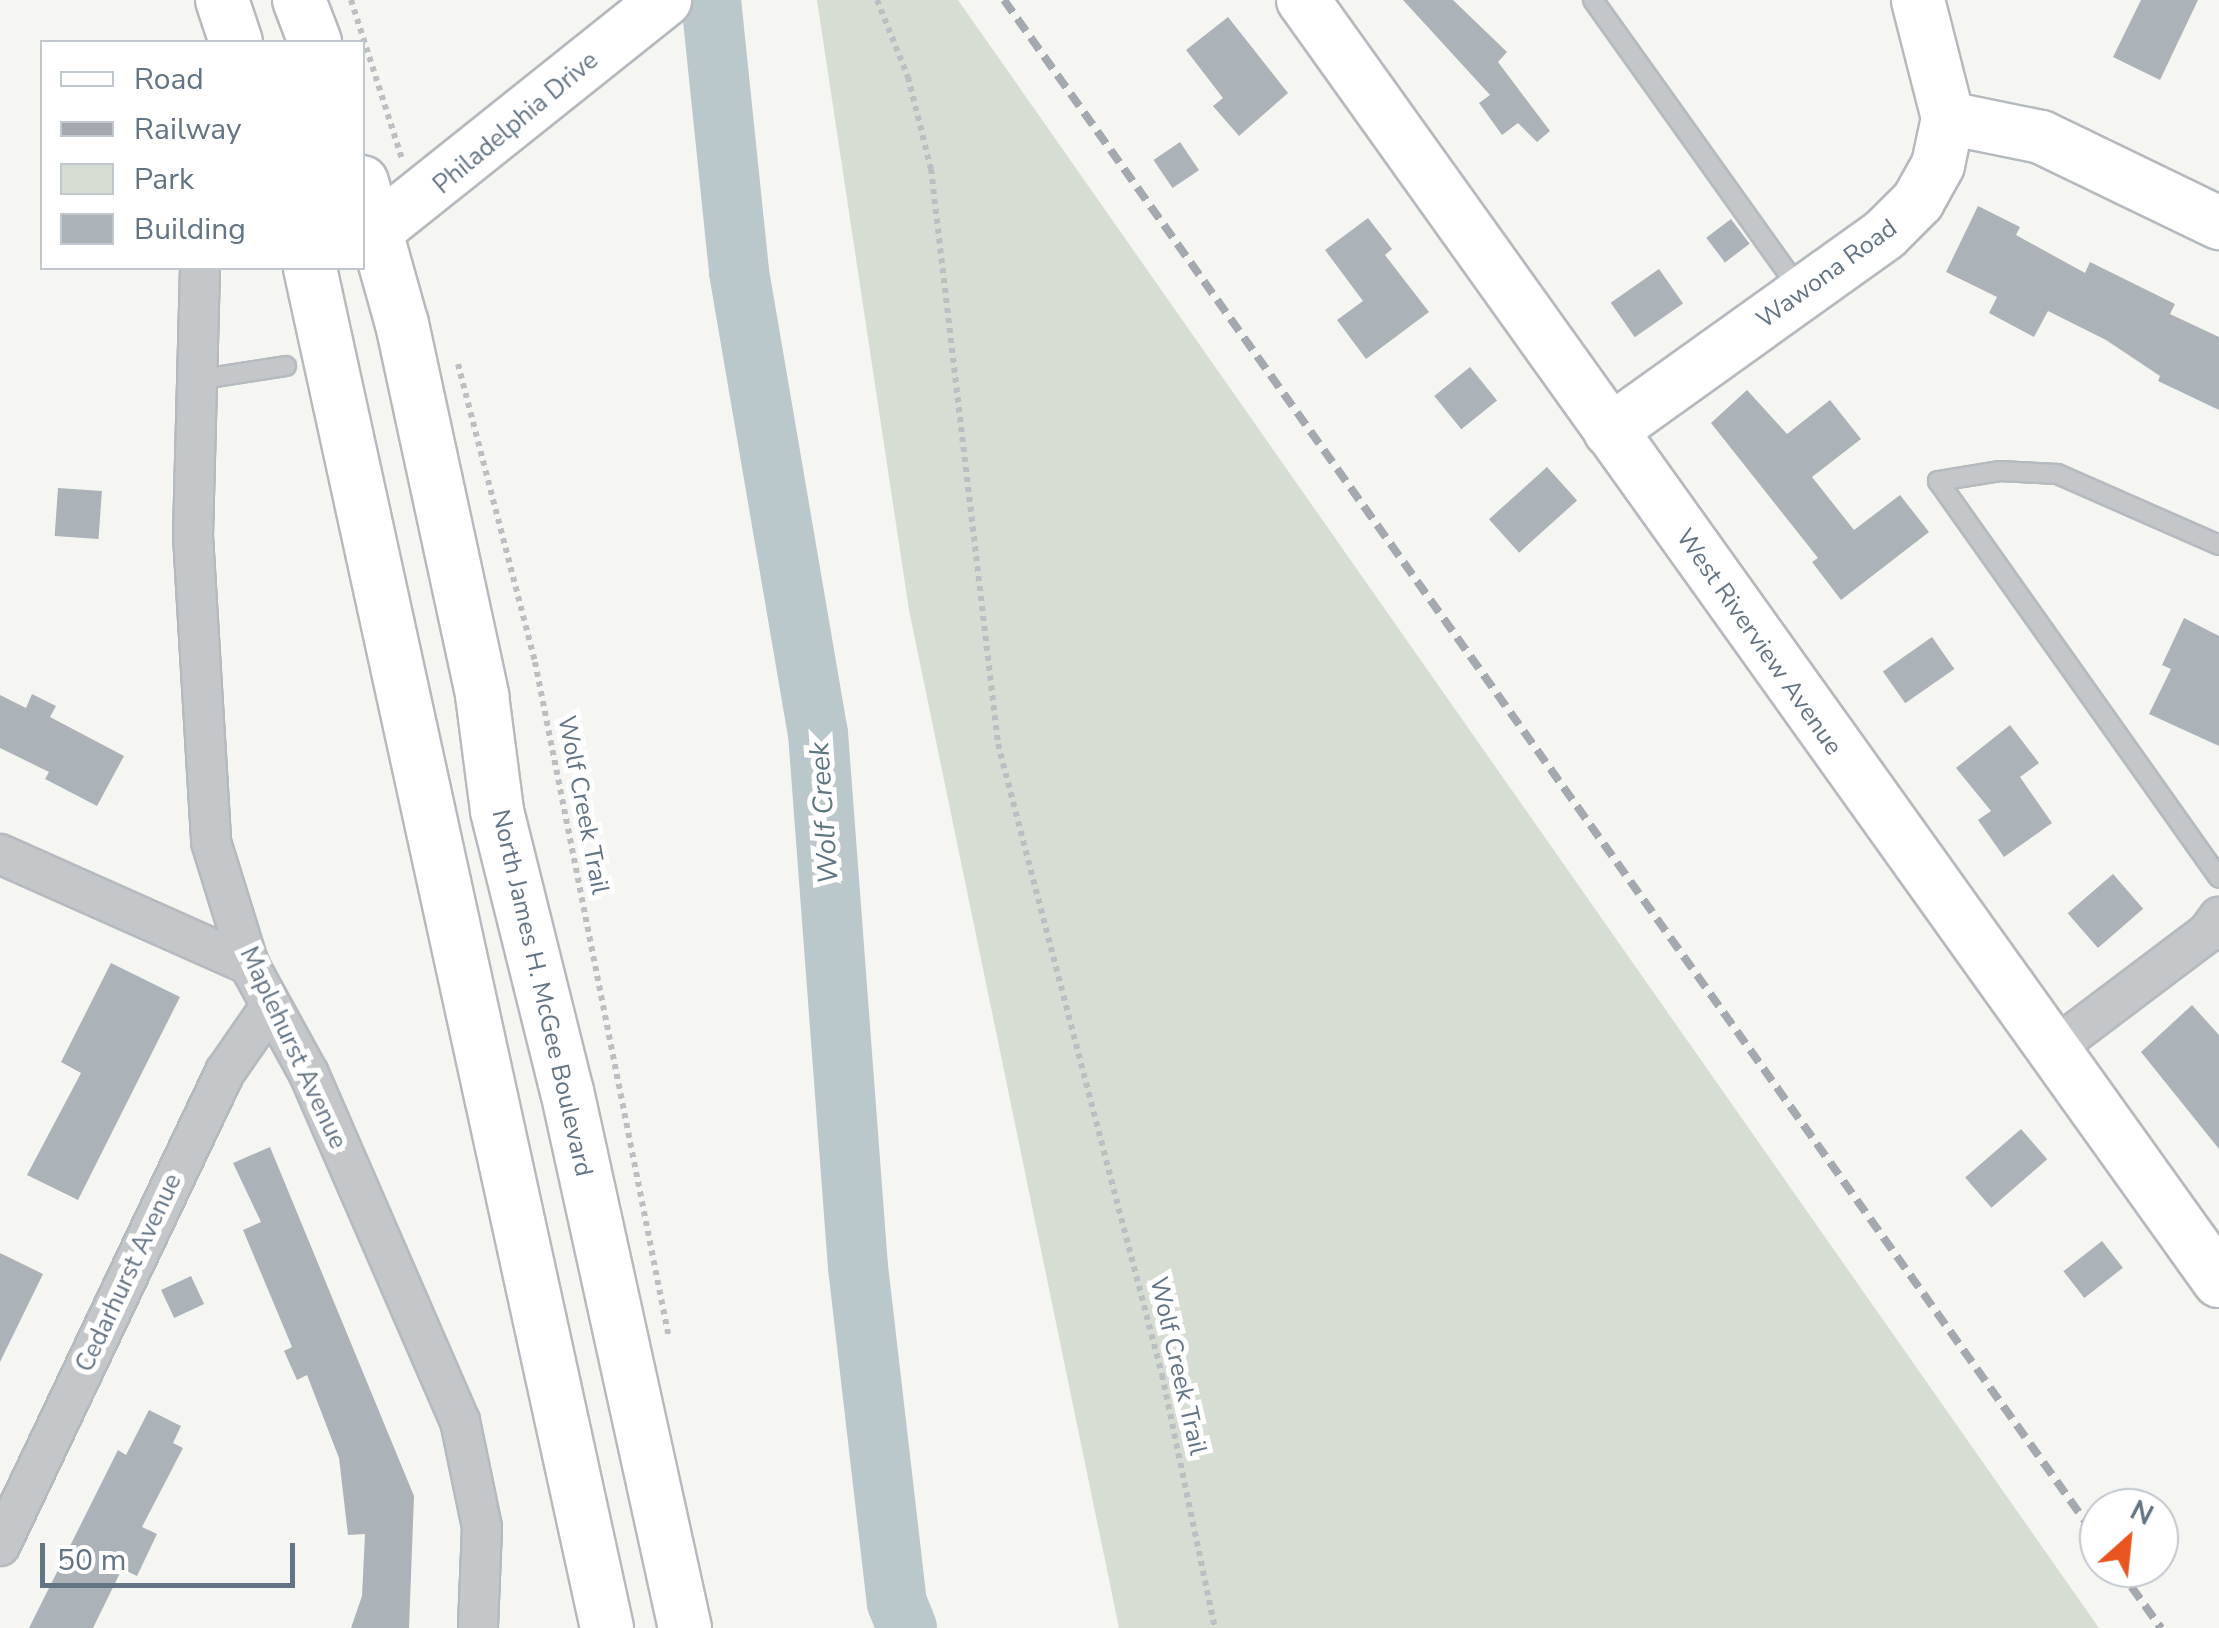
<!DOCTYPE html>
<style>
body{margin:0}
#map{position:relative;width:2219px;height:1628px;overflow:hidden;background:#f5f6f2;font-family:"Nunito Sans",sans-serif}
div>[style]{position:absolute}
[style*='--x']{left:calc(var(--x)*1px);top:calc(var(--y)*1px);width:calc(var(--w)*1px);rotate:calc(var(--a)*1deg)}
.green>*{inset:0;background:#d6ddd3}
.river>*{height:60px;margin:-30px;padding:0 30px;transform-origin:30px;border-radius:30px;background:#bac7cb}
.building>*{inset:0;background:#abb2b8;transform-origin:0 0}
.path>*{height:6px;margin-top:-3px;transform-origin:0;background:repeating-linear-gradient(90deg,#bcbfc1 0 5px,transparent 0 10px)}
.roads{filter:drop-shadow(2px 0 #b5babf) drop-shadow(-2px 0 #b5babf) drop-shadow(0 2px #b5babf) drop-shadow(0 -2px #b5babf)}
.lane>*{height:18px;margin:-9px;padding:0 9px;transform-origin:9px;border-radius:9px;background:#c3c7ca}
.street>*{height:38px;margin:-19px;padding:0 19px;transform-origin:19px;border-radius:19px;background:#c3c7ca}
.secondary>*{height:52px;margin:-26px;padding:0 26px;transform-origin:26px;border-radius:26px;background:#fff}
.rail>*{height:8px;margin-top:-4px;transform-origin:0;background:repeating-linear-gradient(90deg,#a3a9af 0 15px,transparent 0 23px)}
span{translate:-50% -50%;white-space:nowrap;text-align:center;line-height:1.15;-webkit-text-stroke:10px #fff;paint-order:stroke}
.street-label{font-size:25px;color:#637484}
.water-label{font-size:28px;color:#5f7781;font-style:italic}
.legend{position:absolute;left:40px;top:40px;width:325px;height:230px;box-sizing:border-box;background:#fff;border:2px solid #c1c7ce;margin:0;padding:12px 18px;list-style:none;font-size:30px;color:#637484}
.legend li{display:flex;align-items:center;gap:20px;height:50px}
.legend b{width:50px;border:2px solid #c1c7ce}
.north{position:absolute;left:2079px;top:1488px;width:100px;height:100px;box-sizing:border-box;background:#fff;border:2px solid #c1c7ce;border-radius:50%;rotate:27deg;font-size:28px;font-weight:700;line-height:40px;text-align:center;color:#637484}
.north::after{content:'';display:block;margin:auto;width:35px;height:45px;background:#e9551f;clip-path:polygon(50% 0,100% 100%,50% 72%,0 100%)}
.scale{position:absolute;left:40px;top:1543px;width:255px;height:45px;box-sizing:border-box;border:5px solid #637484;border-top:0;padding-left:12px;font-size:30px;line-height:35px;white-space:nowrap;color:#637484;-webkit-text-stroke:8px #fff;paint-order:stroke}
</style>
<div id="map">
<div class="green">
<i style="clip-path:polygon(817px 0,958px 0,2099px 1628px,1119px 1628px,909px 610px)"></i>
</div>
<div class="river">
<i style="--x:711;--y:0;--w:273;--a:84.1"></i>
<i style="--x:739;--y:272;--w:468;--a:80.3"></i>
<i style="--x:818;--y:733;--w:535;--a:85.72"></i>
<i style="--x:858;--y:1267;--w:338;--a:83.4"></i>
<i style="--x:897;--y:1603;--w:27;--a:68"></i>
</div>
<div class="building">
<i style="clip-path:polygon(1403px 0,1453px 0,1507px 52px,1498px 62px,1550px 131px,1537px 142px,1518px 123px,1502px 135px,1479px 103px,1490px 95px)"></i>
<i style="clip-path:polygon(2141px 0,2198px 0,2160px 80px,2113px 57px)"></i>
<i style="clip-path:polygon(1228px 17px,1288px 93px,1239px 136px,1213px 106px,1223px 98px,1186px 50px)"></i>
<i style="left:1180px;top:142px;width:34px;height:32px;rotate:56deg"></i>
<i style="clip-path:polygon(1978px 206px,2020px 227px,2016px 235px,2085px 273px,2090px 262px,2175px 304px,2170px 314px,2219px 337px,2219px 410px,2158px 381px,2160px 376px,2106px 340px,2048px 311px,2034px 337px,1989px 313px,1997px 297px,1946px 272px)"></i>
<i style="clip-path:polygon(1368px 218px,1392px 249px,1385px 255px,1429px 312px,1366px 359px,1337px 320px,1363px 301px,1325px 250px)"></i>
<i style="left:1731px;top:219px;width:31px;height:31px;rotate:53deg"></i>
<i style="left:1659px;top:269px;width:42px;height:59px;rotate:55deg"></i>
<i style="left:1470px;top:367px;width:43px;height:46px;rotate:51deg"></i>
<i style="clip-path:polygon(1747px 390px,1787px 434px,1830px 400px,1861px 439px,1812px 477px,1854px 530px,1900px 495px,1929px 532px,1841px 600px,1812px 562px,1818px 558px,1711px 423px)"></i>
<i style="left:1547px;top:467px;width:45px;height:78px;rotate:48deg"></i>
<i style="left:58px;top:488px;width:44px;height:48px;rotate:4deg"></i>
<i style="clip-path:polygon(2184px 618px,2219px 636px,2219px 746px,2149px 714px,2171px 669px,2162px 665px)"></i>
<i style="left:1932px;top:637px;width:39px;height:60px;rotate:55deg"></i>
<i style="clip-path:polygon(32px 694px,56px 706px,50px 717px,124px 756px,97px 806px,45px 779px,49px 772px,0 748px,0 695px,26px 708px)"></i>
<i style="clip-path:polygon(2010px 725px,2039px 763px,2020px 777px,2052px 823px,2004px 857px,1978px 820px,1991px 811px,1956px 768px)"></i>
<i style="left:2113px;top:874px;width:46px;height:60px;rotate:49deg"></i>
<i style="clip-path:polygon(111px 963px,180px 997px,78px 1200px,27px 1175px,81px 1073px,61px 1062px)"></i>
<i style="clip-path:polygon(2192px 1005px,2219px 1035px,2219px 1149px,2141px 1052px)"></i>
<i style="left:2021px;top:1129px;width:40px;height:74px;rotate:49deg"></i>
<i style="clip-path:polygon(270px 1147px,414px 1496px,409px 1628px,351px 1628px,362px 1596px,365px 1534px,348px 1535px,339px 1458px,307px 1375px,297px 1380px,284px 1351px,292px 1347px,243px 1230px,261px 1222px,233px 1163px)"></i>
<i style="left:2102px;top:1241px;width:34px;height:49px;rotate:52deg"></i>
<i style="clip-path:polygon(0 1253px,43px 1274px,0 1362px)"></i>
<i style="left:191px;top:1276px;width:31px;height:33px;rotate:65deg"></i>
<i style="clip-path:polygon(149px 1410px,181px 1426px,173px 1443px,183px 1448px,142px 1527px,157px 1534px,137px 1576px,122px 1569px,93px 1628px,29px 1628px,118px 1450px,126px 1455px)"></i>
</div>
<div class="path">
<i style="--x:351;--y:0;--w:167;--a:72.2"></i>
<i style="--x:877;--y:0;--w:83;--a:68.1"></i>
<i style="--x:908;--y:77;--w:95;--a:76"></i>
<i style="--x:931;--y:169;--w:579;--a:83.35"></i>
<i style="--x:998;--y:744;--w:652;--a:75.43"></i>
<i style="--x:1162;--y:1375;--w:258;--a:78.2"></i>
<i style="--x:458;--y:364;--w:308;--a:75.5"></i>
<i style="--x:535;--y:662;--w:689;--a:78.79"></i>
</div>
<div class="roads">
<div class="lane">
<i style="--x:1593;--y:0;--w:355;--a:54.5"></i>
<i style="--x:196;--y:380;--w:91;--a:-8.8"></i>
<i style="--x:2219;--y:545;--w:177;--a:-156.3"></i>
<i style="--x:2057;--y:474;--w:57;--a:-177"></i>
<i style="--x:2000;--y:471;--w:63;--a:170.8"></i>
<i style="--x:1938;--y:481;--w:486;--a:54.7"></i>
</div>
<div class="street">
<i style="--x:200;--y:268;--w:268;--a:91.5"></i>
<i style="--x:193;--y:536;--w:307;--a:86.6"></i>
<i style="--x:211;--y:842;--w:129;--a:72.8"></i>
<i style="--x:249;--y:965;--w:124;--a:61.2"></i>
<i style="--x:309;--y:1074;--w:378;--a:66.5"></i>
<i style="--x:460;--y:1421;--w:108;--a:78.3"></i>
<i style="--x:482;--y:1527;--w:101;--a:92.3"></i>
<i style="--x:0;--y:854;--w:273;--a:24"></i>
<i style="--x:2053;--y:1049;--w:194;--a:-37"></i>
<i style="--x:2208;--y:932;--w:19;--a:-54"></i>
<i style="--x:0;--y:1546;--w:525;--a:-64.61"></i>
<i style="--x:225;--y:1072;--w:79;--a:-55.3"></i>
</div>
<div class="secondary">
<i style="--x:222;--y:0;--w:44;--a:71.6"></i>
<i style="--x:299;--y:0;--w:45;--a:69.1"></i>
<i style="--x:1303;--y:0;--w:1575;--a:54.43"></i>
<i style="--x:1948;--y:118;--w:95;--a:11.5"></i>
<i style="--x:2041;--y:137;--w:198;--a:25.8"></i>
<i style="--x:362;--y:182;--w:148;--a:74.3"></i>
<i style="--x:402;--y:324;--w:380;--a:77.8"></i>
<i style="--x:482;--y:695;--w:117;--a:82.6"></i>
<i style="--x:497;--y:811;--w:289;--a:76"></i>
<i style="--x:567;--y:1091;--w:550;--a:77.61"></i>
<i style="--x:362;--y:242;--w:388;--a:-38.6"></i>
<i style="--x:310;--y:268;--w:1392;--a:77.68"></i>
<i style="--x:1610;--y:431;--w:338;--a:-35.6"></i>
<i style="--x:1885;--y:234;--w:47;--a:-45"></i>
<i style="--x:1918;--y:201;--w:41;--a:-60.9"></i>
<i style="--x:1938;--y:165;--w:48;--a:-78"></i>
<i style="--x:1948;--y:118;--w:122;--a:-104.3"></i>
</div>
</div>
<div class="rail">
<i style="--x:1004;--y:0;--w:1890;--a:54.6"></i>
<i style="--x:2118;--y:1568;--w:74;--a:54.4"></i>
</div>
<div class="street-label">
<span style="left:516px;top:123px;rotate:-40deg">Philadelphia Drive</span>
<span style="left:1827px;top:274px;rotate:-36deg">Wawona Road</span>
<span style="left:1759px;top:642px;rotate:55deg">West Riverview Avenue</span>
<span style="left:583px;top:805px;rotate:79deg">Wolf Creek Trail</span>
<span style="left:542px;top:993px;rotate:77deg">North James H. McGee Boulevard</span>
<span style="left:293px;top:1048px;rotate:65deg">Maplehurst Avenue</span>
<span style="left:129px;top:1273px;rotate:-65deg">Cedarhurst Avenue</span>
<span style="left:1178px;top:1366px;rotate:77deg">Wolf Creek Trail</span>
</div>
<div class="water-label">
<span style="left:824px;top:813px;rotate:-94deg">Wolf Creek</span>
</div>
<ul class="legend">
<li><b style="height:12px;background:#fff"></b>Road</li>
<li><b style="height:12px;background:#a3a9af"></b>Railway</li>
<li><b style="height:28px;background:#d6ddd3"></b>Park</li>
<li><b style="height:28px;background:#abb2b8"></b>Building</li>
</ul>
<div class="north">N</div>
<div class="scale">50 m</div>
</div>
